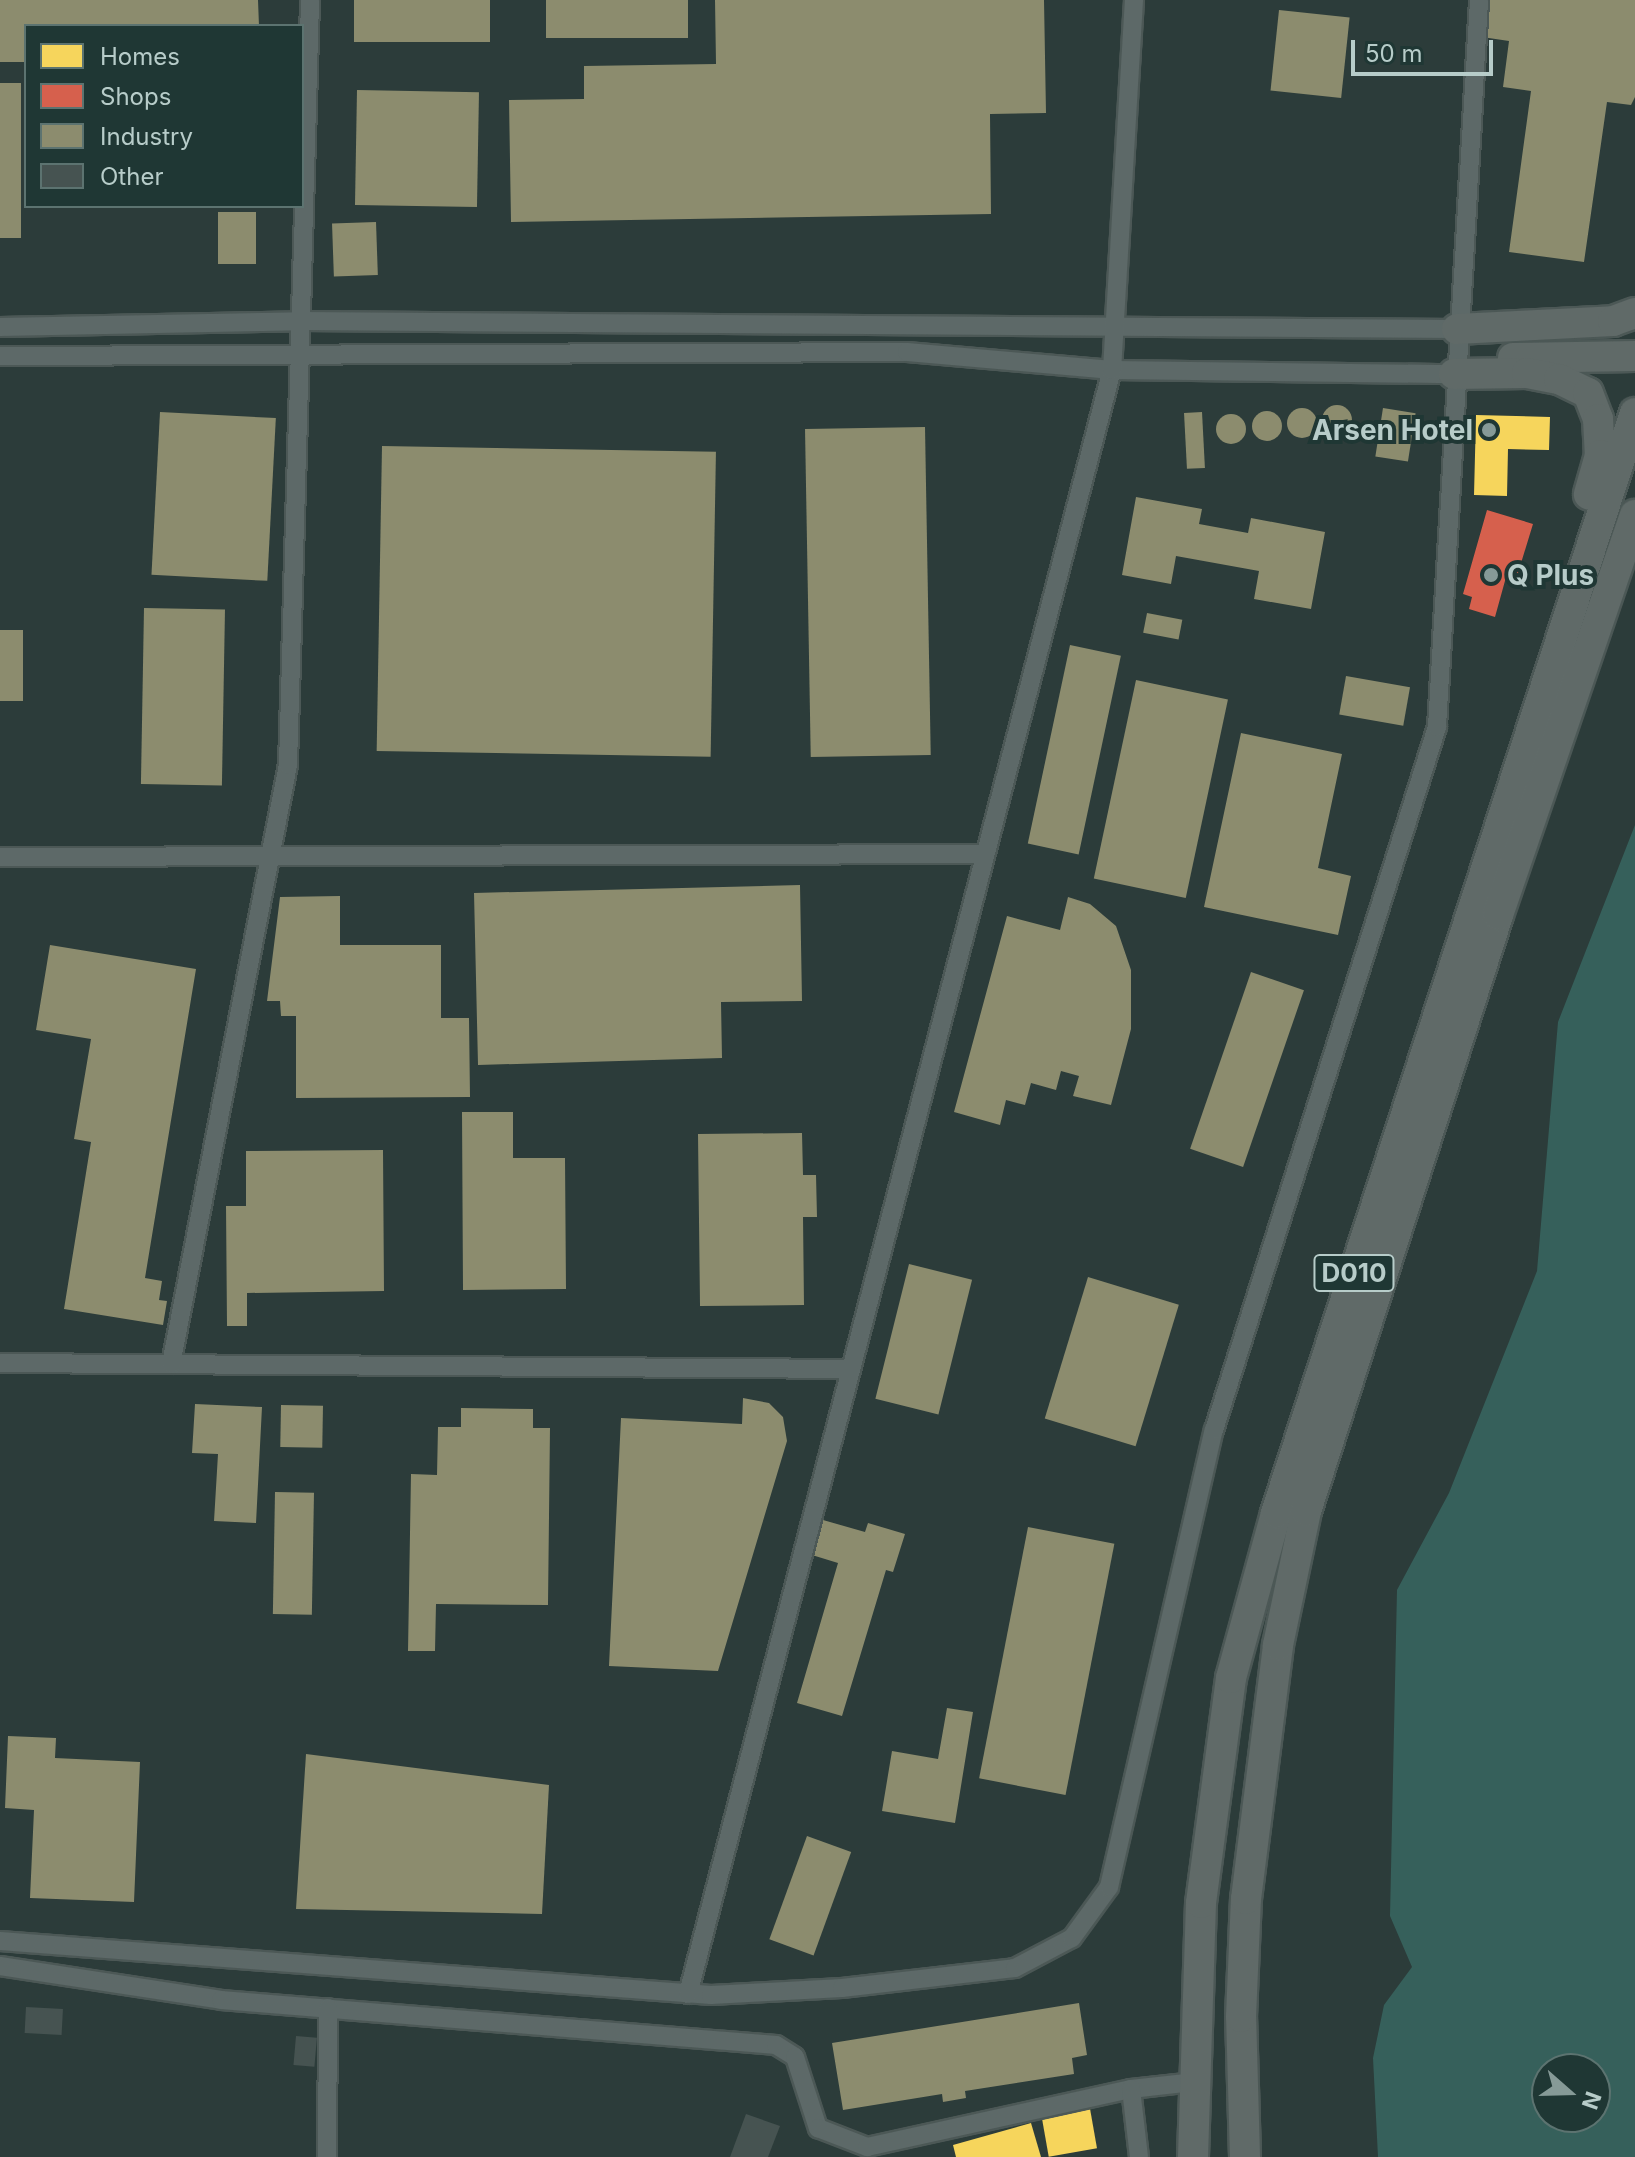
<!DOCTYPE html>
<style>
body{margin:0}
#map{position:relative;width:1635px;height:2157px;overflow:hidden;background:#2c3c3a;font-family:Inter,sans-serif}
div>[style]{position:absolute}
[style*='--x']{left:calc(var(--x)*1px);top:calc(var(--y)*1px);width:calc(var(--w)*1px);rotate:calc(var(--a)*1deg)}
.water>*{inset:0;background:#36605b}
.homes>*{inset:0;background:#f6d55c;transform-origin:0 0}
.shops>*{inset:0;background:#d6604d}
.industry>*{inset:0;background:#8c8c6e;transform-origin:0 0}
.round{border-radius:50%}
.building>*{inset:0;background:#465351;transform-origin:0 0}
.roads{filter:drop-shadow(2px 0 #4c5856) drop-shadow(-2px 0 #4c5856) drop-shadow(0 2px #4c5856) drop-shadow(0 -2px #4c5856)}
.minor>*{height:18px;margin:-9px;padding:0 9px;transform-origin:9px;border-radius:9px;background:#5d6968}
.trunk>*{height:30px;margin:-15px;padding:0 15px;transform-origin:15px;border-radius:15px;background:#606a68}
.dots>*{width:22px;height:22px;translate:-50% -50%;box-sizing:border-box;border:4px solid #1f3734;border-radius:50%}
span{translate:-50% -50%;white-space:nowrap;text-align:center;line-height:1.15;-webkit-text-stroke:8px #1f3734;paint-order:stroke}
.shield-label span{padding:2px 6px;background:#1f3734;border:2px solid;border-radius:6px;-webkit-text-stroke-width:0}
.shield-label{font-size:26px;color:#b7ccc9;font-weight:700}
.poi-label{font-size:28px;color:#b7ccc9;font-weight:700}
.right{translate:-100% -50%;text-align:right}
.left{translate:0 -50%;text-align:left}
.legend{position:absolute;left:24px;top:24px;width:280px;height:184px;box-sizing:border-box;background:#1f3734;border:2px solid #5c7370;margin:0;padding:10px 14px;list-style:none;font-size:24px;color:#b7ccc9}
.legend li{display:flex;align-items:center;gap:16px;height:40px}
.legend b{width:40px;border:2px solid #5c7370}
.north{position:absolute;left:1531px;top:2053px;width:80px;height:80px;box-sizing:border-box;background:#1f3734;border:2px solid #5c7370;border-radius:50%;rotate:110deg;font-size:22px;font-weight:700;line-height:32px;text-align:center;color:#b7ccc9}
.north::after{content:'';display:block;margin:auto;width:28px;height:36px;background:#869a97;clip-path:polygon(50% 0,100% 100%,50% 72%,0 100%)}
.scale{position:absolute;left:1351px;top:40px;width:142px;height:36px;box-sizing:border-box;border:4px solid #b7ccc9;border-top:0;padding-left:10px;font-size:24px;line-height:28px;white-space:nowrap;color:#b7ccc9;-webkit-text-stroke:6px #1f3734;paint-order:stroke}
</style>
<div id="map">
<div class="water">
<i style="clip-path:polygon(evenodd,1635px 825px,1635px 2157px,1378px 2157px,1373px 2058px,1384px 2005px,1412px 1967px,1390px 1916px,1397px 1590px,1449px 1493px,1537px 1271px,1558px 1022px,1635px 825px,1547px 2069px,1595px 2069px,1595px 2117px,1547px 2117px,1547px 2069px)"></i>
</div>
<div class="homes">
<i style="clip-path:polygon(1476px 415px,1550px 417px,1549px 450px,1508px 449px,1507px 496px,1474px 495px)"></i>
<i style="left:1089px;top:2103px;width:46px;height:49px;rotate:80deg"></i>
<i style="clip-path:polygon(1031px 2123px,1041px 2157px,956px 2157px,953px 2145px)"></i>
</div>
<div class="shops">
<i style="clip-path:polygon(1487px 510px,1533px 524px,1518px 573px,1508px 570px,1495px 617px,1469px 609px,1472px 597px,1463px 594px)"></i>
</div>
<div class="industry">
<i style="clip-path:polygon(0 0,258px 0,259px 26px,26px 26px,26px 62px,0 62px)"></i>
<i style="left:354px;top:0;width:136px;height:42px"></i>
<i style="left:546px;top:0;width:142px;height:38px"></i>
<i style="clip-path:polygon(715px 0,1044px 0,1046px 113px,990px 114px,991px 214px,511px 222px,509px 100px,584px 99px,584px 66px,716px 64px)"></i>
<i style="clip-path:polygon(1487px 0,1635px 0,1635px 97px,1631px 105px,1607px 102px,1584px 262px,1509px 252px,1531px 91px,1503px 87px,1509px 41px,1482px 37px)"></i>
<i style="left:1279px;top:10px;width:71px;height:81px;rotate:6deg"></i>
<i style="left:0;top:83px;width:21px;height:155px"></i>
<i style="left:357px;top:90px;width:122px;height:115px;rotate:1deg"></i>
<i style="left:218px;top:212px;width:38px;height:52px"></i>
<i style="left:376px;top:222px;width:53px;height:44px;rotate:88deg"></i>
<i class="round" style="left:1322px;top:405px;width:30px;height:30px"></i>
<i class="round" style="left:1287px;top:408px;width:30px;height:30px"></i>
<i style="left:1383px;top:408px;width:33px;height:49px;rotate:9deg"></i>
<i class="round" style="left:1252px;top:411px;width:30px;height:30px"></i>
<i style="left:160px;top:412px;width:116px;height:163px;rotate:3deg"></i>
<i style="left:1202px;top:412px;width:56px;height:18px;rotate:87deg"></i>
<i class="round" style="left:1216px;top:414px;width:30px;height:30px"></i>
<i style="left:925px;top:427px;width:328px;height:120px;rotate:89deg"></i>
<i style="left:382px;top:446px;width:334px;height:305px;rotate:1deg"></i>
<i style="clip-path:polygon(1136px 497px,1202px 509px,1199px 524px,1248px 533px,1251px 518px,1325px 532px,1311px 609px,1254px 599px,1259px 571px,1176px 556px,1171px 584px,1122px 575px)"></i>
<i style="left:144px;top:608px;width:81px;height:176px;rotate:1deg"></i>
<i style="left:1147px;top:613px;width:36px;height:20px;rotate:11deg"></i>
<i style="left:0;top:630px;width:23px;height:71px"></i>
<i style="left:1070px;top:645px;width:52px;height:203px;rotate:12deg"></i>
<i style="left:1346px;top:676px;width:65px;height:39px;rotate:10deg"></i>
<i style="left:1136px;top:680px;width:94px;height:203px;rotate:12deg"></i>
<i style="clip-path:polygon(1241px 733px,1342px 754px,1318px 868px,1351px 876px,1338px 935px,1204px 907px)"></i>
<i style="clip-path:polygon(800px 885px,802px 1001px,721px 1002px,722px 1058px,478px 1065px,474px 893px)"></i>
<i style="clip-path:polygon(340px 896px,340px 945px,441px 945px,441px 1018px,469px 1018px,470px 1097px,296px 1098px,296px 1016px,281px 1016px,280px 1001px,267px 1001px,280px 897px)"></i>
<i style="clip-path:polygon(1068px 897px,1090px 904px,1116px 926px,1131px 970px,1131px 1029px,1111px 1105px,1073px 1096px,1079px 1076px,1061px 1071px,1056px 1090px,1031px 1083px,1025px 1105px,1006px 1100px,1000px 1125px,954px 1112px,1007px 916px,1060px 930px)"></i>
<i style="clip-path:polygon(50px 945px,196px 969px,145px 1278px,162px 1281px,159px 1300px,167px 1301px,163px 1325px,64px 1309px,91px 1142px,74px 1139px,91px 1039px,36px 1030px)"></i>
<i style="left:1251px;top:972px;width:56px;height:187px;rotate:19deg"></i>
<i style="clip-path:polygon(462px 1112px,513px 1112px,513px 1158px,565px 1158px,566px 1289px,463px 1290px)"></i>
<i style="clip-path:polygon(802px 1133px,803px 1175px,816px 1175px,817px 1217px,803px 1217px,804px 1305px,700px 1306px,698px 1134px)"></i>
<i style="clip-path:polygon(383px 1150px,384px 1291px,247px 1293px,247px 1326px,227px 1326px,226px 1206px,246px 1206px,246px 1151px)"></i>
<i style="left:909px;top:1264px;width:65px;height:139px;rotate:14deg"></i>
<i style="left:1088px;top:1277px;width:95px;height:148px;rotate:17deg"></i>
<i style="clip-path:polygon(743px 1398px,769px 1403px,783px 1417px,787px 1441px,718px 1671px,609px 1666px,621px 1418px,742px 1424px)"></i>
<i style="clip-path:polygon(195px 1404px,262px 1407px,256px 1523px,214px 1521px,218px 1454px,192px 1453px)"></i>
<i style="left:281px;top:1405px;width:42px;height:42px;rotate:1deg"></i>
<i style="clip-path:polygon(461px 1408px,533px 1409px,533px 1428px,550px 1428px,548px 1605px,436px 1604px,435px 1651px,408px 1651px,411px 1474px,437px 1475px,438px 1427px,461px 1427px)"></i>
<i style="left:275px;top:1492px;width:39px;height:122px;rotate:1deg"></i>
<i style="clip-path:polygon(823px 1520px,865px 1532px,868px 1523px,905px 1534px,893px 1572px,886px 1570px,842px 1716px,797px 1703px,838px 1563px,812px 1555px)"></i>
<i style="left:1028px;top:1527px;width:88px;height:256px;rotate:11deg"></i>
<i style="clip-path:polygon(947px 1708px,973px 1712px,955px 1823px,882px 1811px,892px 1751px,938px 1759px)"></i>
<i style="clip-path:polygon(8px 1736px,56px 1738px,55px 1758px,140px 1762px,134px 1902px,30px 1898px,34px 1810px,5px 1808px)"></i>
<i style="clip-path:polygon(306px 1754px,549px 1785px,542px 1914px,296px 1909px)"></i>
<i style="left:807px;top:1836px;width:47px;height:110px;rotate:20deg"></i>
<i style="clip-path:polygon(1079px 2003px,1087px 2055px,1072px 2058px,1074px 2074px,965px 2091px,966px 2098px,943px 2102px,942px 2094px,843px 2110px,832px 2043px)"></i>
</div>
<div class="building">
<i style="left:26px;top:2007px;width:37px;height:26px;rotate:3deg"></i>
<i style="left:296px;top:2036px;width:21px;height:29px;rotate:5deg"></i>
<i style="clip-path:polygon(746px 2114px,780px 2126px,768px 2157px,730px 2157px)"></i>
</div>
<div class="roads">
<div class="minor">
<i style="--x:0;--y:327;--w:301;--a:-1.1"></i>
<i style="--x:301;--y:321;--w:1156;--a:0.4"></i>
<i style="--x:0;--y:356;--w:907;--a:-0.25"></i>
<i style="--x:907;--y:352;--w:206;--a:5"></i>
<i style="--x:1112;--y:370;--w:342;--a:0.7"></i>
<i style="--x:0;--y:857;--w:983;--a:-0.17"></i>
<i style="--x:0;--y:1363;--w:849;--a:0.4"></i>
<i style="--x:171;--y:1364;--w:610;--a:-78.95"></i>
<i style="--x:288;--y:765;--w:765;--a:-88.35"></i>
<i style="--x:0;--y:1941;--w:713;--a:4.34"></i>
<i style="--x:711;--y:1995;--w:131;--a:-3.1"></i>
<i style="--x:842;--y:1988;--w:174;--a:-6.6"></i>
<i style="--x:1015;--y:1968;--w:64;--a:-27.8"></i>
<i style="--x:1072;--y:1938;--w:63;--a:-54"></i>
<i style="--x:1109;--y:1887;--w:469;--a:-77.1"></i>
<i style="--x:1214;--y:1430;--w:738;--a:-72.4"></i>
<i style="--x:1437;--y:727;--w:728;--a:-86.69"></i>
<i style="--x:0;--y:1966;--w:224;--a:8.7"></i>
<i style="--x:221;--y:2000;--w:557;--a:4.64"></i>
<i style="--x:776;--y:2045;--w:22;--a:32"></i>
<i style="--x:795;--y:2057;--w:75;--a:72.1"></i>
<i style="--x:818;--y:2128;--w:53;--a:21.2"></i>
<i style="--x:867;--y:2147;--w:270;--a:-12.4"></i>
<i style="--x:1131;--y:2089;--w:62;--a:-6.4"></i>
<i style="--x:688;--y:1994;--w:1678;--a:-75.37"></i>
<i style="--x:1112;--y:370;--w:371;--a:-86.6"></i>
<i style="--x:1131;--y:2089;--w:68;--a:83.3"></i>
<i style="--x:327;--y:2157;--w:149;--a:-89.6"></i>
</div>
<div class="trunk">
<i style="--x:1457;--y:329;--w:156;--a:-2.9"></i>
<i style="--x:1613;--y:321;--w:23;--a:-20"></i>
<i style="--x:1513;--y:358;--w:122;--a:-0.9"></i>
<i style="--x:1454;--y:374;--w:73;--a:-0.8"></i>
<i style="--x:1527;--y:373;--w:33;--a:11"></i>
<i style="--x:1559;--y:379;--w:32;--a:26"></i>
<i style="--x:1588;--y:393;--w:28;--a:69"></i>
<i style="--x:1598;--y:419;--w:36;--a:87"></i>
<i style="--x:1600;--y:455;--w:41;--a:105.8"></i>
<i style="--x:1193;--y:2157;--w:254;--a:-88.2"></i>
<i style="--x:1201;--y:1903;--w:227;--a:-82.4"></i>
<i style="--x:1231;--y:1678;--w:171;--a:-74.7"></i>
<i style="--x:1276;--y:1513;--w:1157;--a:-71.93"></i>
<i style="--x:1245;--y:2157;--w:140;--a:-91.6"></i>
<i style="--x:1241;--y:2017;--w:118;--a:-87.6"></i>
<i style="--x:1246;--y:1899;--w:256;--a:-82.8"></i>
<i style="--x:1278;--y:1645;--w:137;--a:-78.2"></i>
<i style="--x:1306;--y:1511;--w:626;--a:-72.14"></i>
<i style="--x:1498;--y:915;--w:423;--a:-71.1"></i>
</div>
</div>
<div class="dots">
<i style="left:1489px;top:430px;background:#869a97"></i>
<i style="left:1491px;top:575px;background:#869a97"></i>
</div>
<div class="shield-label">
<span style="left:1354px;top:1273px">D010</span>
</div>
<div class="poi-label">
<span class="right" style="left:1473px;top:430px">Arsen Hotel</span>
<span class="left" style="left:1507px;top:575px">Q Plus</span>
</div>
<ul class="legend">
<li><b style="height:22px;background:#f6d55c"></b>Homes</li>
<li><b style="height:22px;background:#d6604d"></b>Shops</li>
<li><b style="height:22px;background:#8c8c6e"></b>Industry</li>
<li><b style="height:22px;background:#465351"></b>Other</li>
</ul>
<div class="north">N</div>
<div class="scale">50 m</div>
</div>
